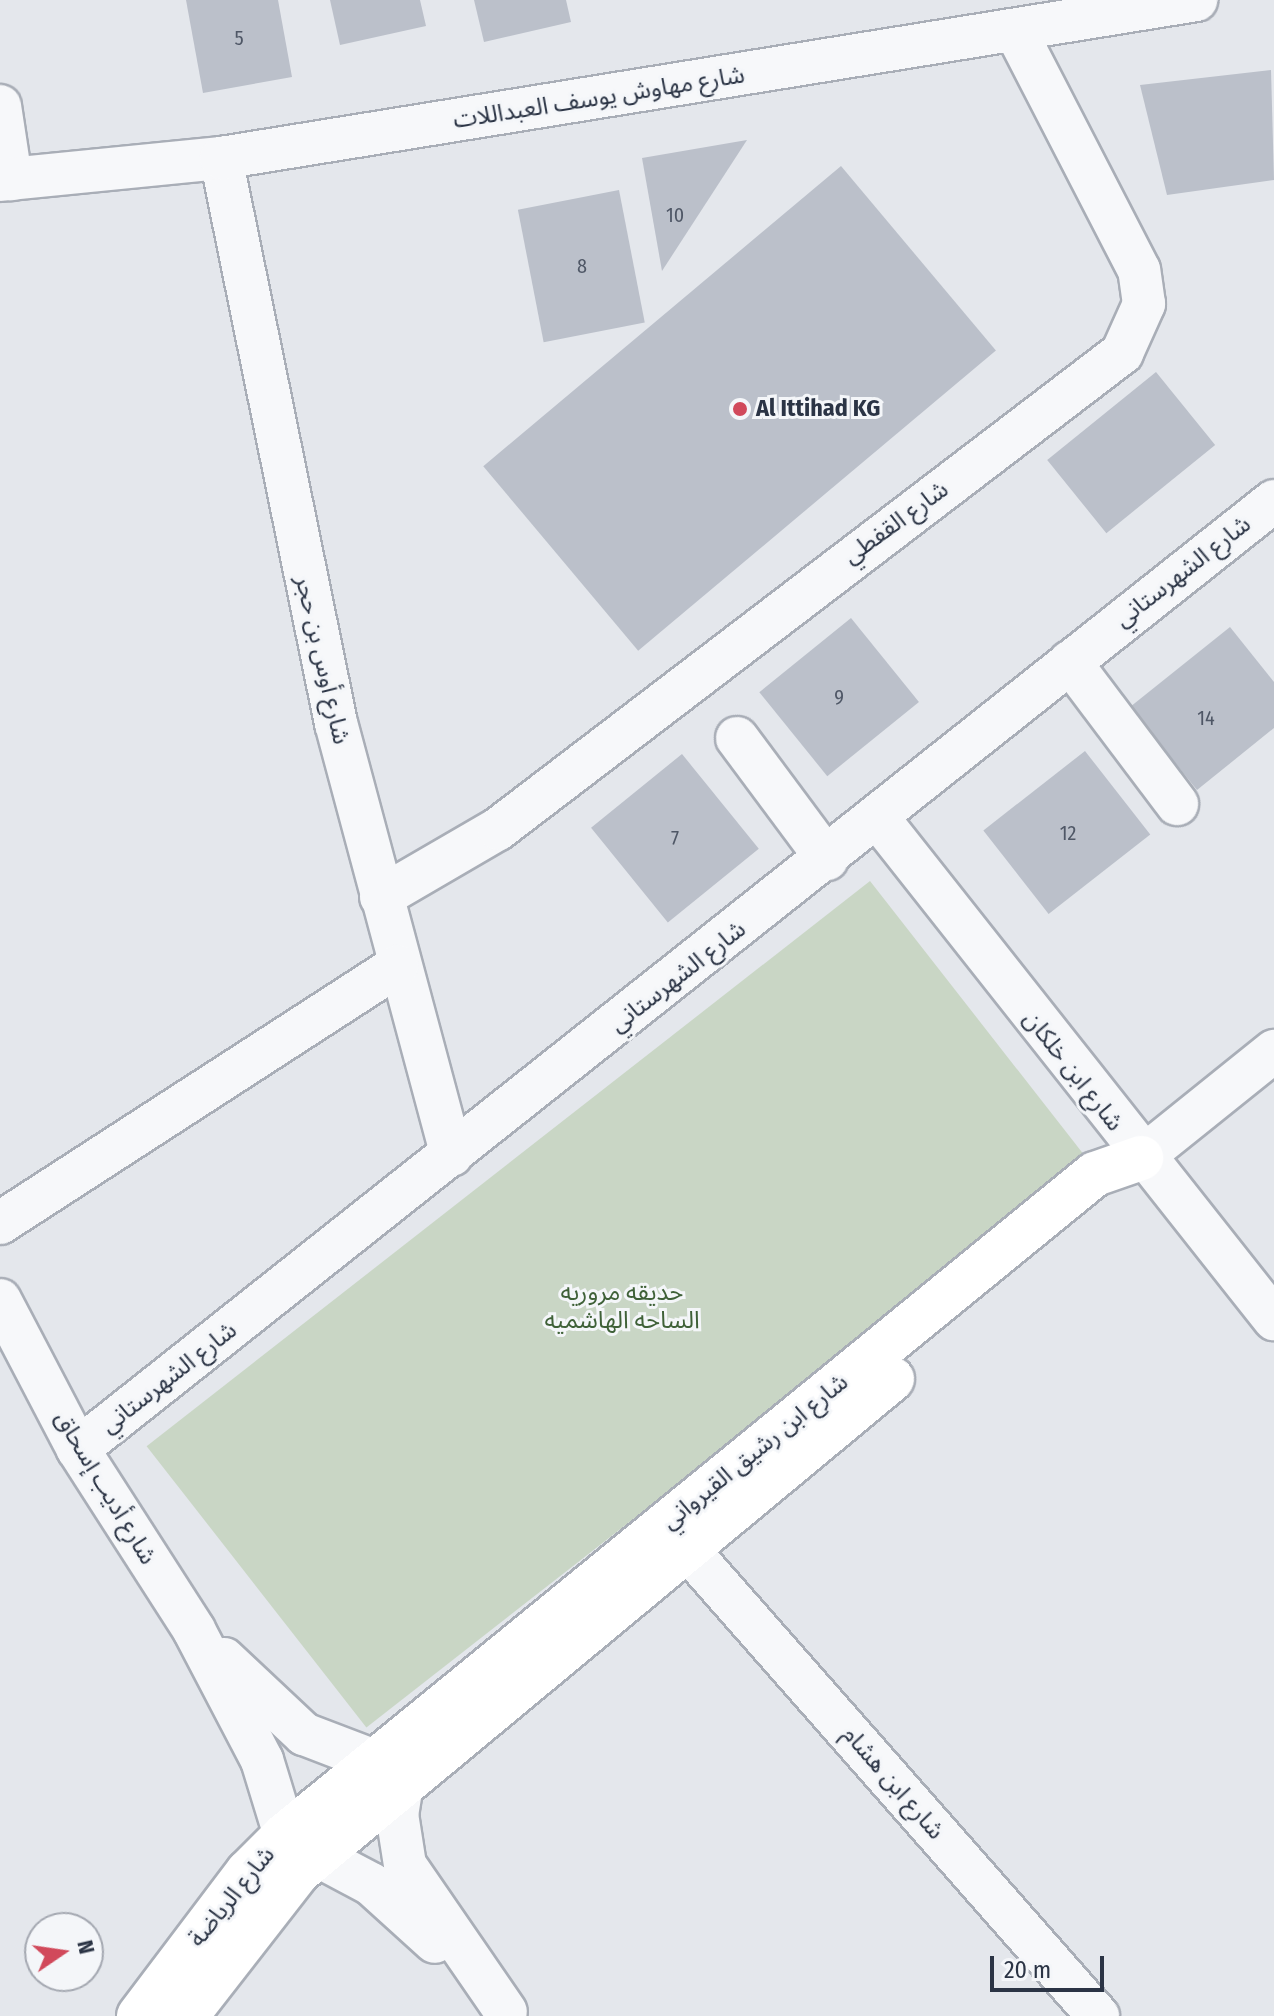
<!DOCTYPE html>
<meta charset="utf-8">
<style>
body{margin:0}
#map{position:relative;width:1274px;height:2016px;overflow:hidden;background:#e4e7ec;font-family:"Fira Sans Condensed","Noto Sans Arabic",sans-serif}
div>[style]{position:absolute}
[style*='--x']{left:calc(var(--x)*1px);top:calc(var(--y)*1px);width:calc(var(--w)*1px);rotate:calc(var(--a)*1deg)}
.green>*{inset:0;background:#c9d6c5;transform-origin:0 0}
.building>*{inset:0;background:#bbc0ca;transform-origin:0 0}
.roads{filter:drop-shadow(2px 0 #a9aeb7) drop-shadow(-2px 0 #a9aeb7) drop-shadow(0 2px #a9aeb7) drop-shadow(0 -2px #a9aeb7)}
.minor>*{height:42px;margin:-21px;padding:0 21px;transform-origin:21px;border-radius:21px;background:#f7f8fa}
.major>*{height:44px;margin:-22px;padding:0 22px;transform-origin:22px;border-radius:22px;background:#fff}
.dots>*{width:22px;height:22px;translate:-50% -50%;box-sizing:border-box;border:4px solid #f4f6f9;border-radius:50%}
span{translate:-50% -50%;white-space:nowrap;text-align:center;line-height:1.15;-webkit-text-stroke:6px #f4f6f9;paint-order:stroke}
.number-label{font-size:20px;color:#4f5766}
.number-label span{-webkit-text-stroke-width:0}
.street-label{font-size:24px;color:#2b3445}
.poi-label{font-size:24px;color:#2b3445;font-weight:700}
.left{translate:0 -50%;text-align:left}
.park-label{font-size:24px;color:#3f6138}
.north{position:absolute;left:24px;top:1912px;width:80px;height:80px;box-sizing:border-box;background:#f4f6f9;border:2px solid #a4a8b1;border-radius:50%;rotate:77deg;font-size:22px;font-weight:700;line-height:32px;text-align:center;color:#2b3445}
.north::after{content:'';display:block;margin:auto;width:28px;height:36px;background:#d1495b;clip-path:polygon(50% 0,100% 100%,50% 72%,0 100%)}
.scale{position:absolute;left:990px;top:1956px;width:114px;height:36px;box-sizing:border-box;border:4px solid #2b3445;border-top:0;padding-left:10px;font-size:24px;line-height:28px;white-space:nowrap;color:#2b3445;-webkit-text-stroke:6px #f4f6f9;paint-order:stroke}
</style>
<div id="map">
<div class="green">
<i style="left:870px;top:881px;width:357px;height:918px;rotate:52deg"></i>
</div>
<div class="building">
<i style="clip-path:polygon(186px 0,278px 0,292px 77px,203px 93px)"></i>
<i style="clip-path:polygon(330px 0,420px 0,426px 26px,340px 45px)"></i>
<i style="clip-path:polygon(474px 0,566px 0,571px 22px,484px 42px)"></i>
<i style="clip-path:polygon(1271px 70px,1274px 180px,1167px 195px,1140px 85px)"></i>
<i style="clip-path:polygon(747px 140px,662px 271px,642px 158px)"></i>
<i style="left:841px;top:166px;width:241px;height:467px;rotate:50deg"></i>
<i style="left:619px;top:190px;width:135px;height:103px;rotate:79deg"></i>
<i style="left:1156px;top:372px;width:94px;height:140px;rotate:51deg"></i>
<i style="left:851px;top:618px;width:108px;height:118px;rotate:51deg"></i>
<i style="clip-path:polygon(1230px 627px,1274px 682px,1274px 728px,1197px 790px,1130px 707px)"></i>
<i style="left:1085px;top:751px;width:106px;height:129px;rotate:52deg"></i>
<i style="left:682px;top:754px;width:122px;height:117px;rotate:51deg"></i>
</div>
<div class="roads">
<div class="minor">
<i style="--x:0;--y:106;--w:74;--a:81.4"></i>
<i style="--x:221;--y:158;--w:577;--a:78.5"></i>
<i style="--x:336;--y:723;--w:447;--a:75"></i>
<i style="--x:0;--y:180;--w:222;--a:-5.7"></i>
<i style="--x:221;--y:158;--w:988;--a:-9.2"></i>
<i style="--x:1070;--y:662;--w:178;--a:53"></i>
<i style="--x:737;--y:738;--w:151;--a:53.4"></i>
<i style="--x:878;--y:818;--w:639;--a:51.68"></i>
<i style="--x:381;--y:897;--w:135;--a:-30.2"></i>
<i style="--x:498;--y:829;--w:785;--a:-37.34"></i>
<i style="--x:1122;--y:353;--w:54;--a:-65.8"></i>
<i style="--x:1144;--y:304;--w:34;--a:-98"></i>
<i style="--x:1139;--y:270;--w:266;--a:-117.3"></i>
<i style="--x:1141;--y:1158;--w:171;--a:-38.8"></i>
<i style="--x:0;--y:1223;--w:473;--a:-32.9"></i>
<i style="--x:0;--y:1300;--w:168;--a:62.4"></i>
<i style="--x:78;--y:1449;--w:215;--a:57.3"></i>
<i style="--x:194;--y:1630;--w:147;--a:62.4"></i>
<i style="--x:262;--y:1760;--w:78;--a:73"></i>
<i style="--x:78;--y:1449;--w:1526;--a:-38.4"></i>
<i style="--x:688;--y:1550;--w:621;--a:48.66"></i>
<i style="--x:224;--y:1659;--w:110;--a:43.2"></i>
<i style="--x:304;--y:1734;--w:78;--a:21"></i>
<i style="--x:402;--y:1784;--w:30;--a:99"></i>
<i style="--x:397;--y:1814;--w:52;--a:81.1"></i>
<i style="--x:405;--y:1865;--w:178;--a:55.5"></i>
<i style="--x:320;--y:1857;--w:58;--a:27.9"></i>
<i style="--x:371;--y:1884;--w:86;--a:42.2"></i>
</div>
<div class="major">
<i style="--x:139;--y:2016;--w:181;--a:-52.9"></i>
<i style="--x:248;--y:1872;--w:52;--a:-45"></i>
<i style="--x:285;--y:1835;--w:1045;--a:-39.22"></i>
<i style="--x:1095;--y:1174;--w:49;--a:-19.2"></i>
<i style="--x:186;--y:2016;--w:182;--a:-52.1"></i>
<i style="--x:298;--y:1872;--w:772;--a:-39.69"></i>
</div>
</div>
<div class="dots">
<i style="left:740px;top:409px;background:#d1495b"></i>
</div>
<div class="number-label">
<span style="left:239px;top:38px">5</span>
<span style="left:675px;top:215px">10</span>
<span style="left:582px;top:266px">8</span>
<span style="left:839px;top:697px">9</span>
<span style="left:1206px;top:718px">14</span>
<span style="left:1068px;top:833px">12</span>
<span style="left:675px;top:838px">7</span>
</div>
<div class="street-label">
<span style="left:599px;top:98px;rotate:-9deg">شارع مهاوش يوسف العبداللات</span>
<span style="left:896px;top:523px;rotate:-36deg">شارع القفطي</span>
<span style="left:1183px;top:572px;rotate:-38deg">شارع الشهرستاني</span>
<span style="left:322px;top:660px;rotate:77deg">شارع أوس بن حجر</span>
<span style="left:678px;top:977px;rotate:-38deg">شارع الشهرستاني</span>
<span style="left:1073px;top:1071px;rotate:52deg">شارع ابن خلكان</span>
<span style="left:169px;top:1378px;rotate:-38deg">شارع الشهرستاني</span>
<span style="left:755px;top:1452px;rotate:-39deg">شارع ابن رشيق القيرواني</span>
<span style="left:105px;top:1488px;rotate:59deg">شارع أديب إسحاق</span>
<span style="left:893px;top:1783px;rotate:49deg">شارع ابن هشام</span>
<span style="left:232px;top:1897px;rotate:-51deg">شارع الرياضة</span>
</div>
<div class="poi-label">
<span class="left" style="left:756px;top:409px">Al Ittihad KG</span>
</div>
<div class="park-label">
<span style="left:622px;top:1307px">حديقه مروريه<br>الساحه الهاشميه</span>
</div>
<div class="north">N</div>
<div class="scale">20 m</div>
</div>
